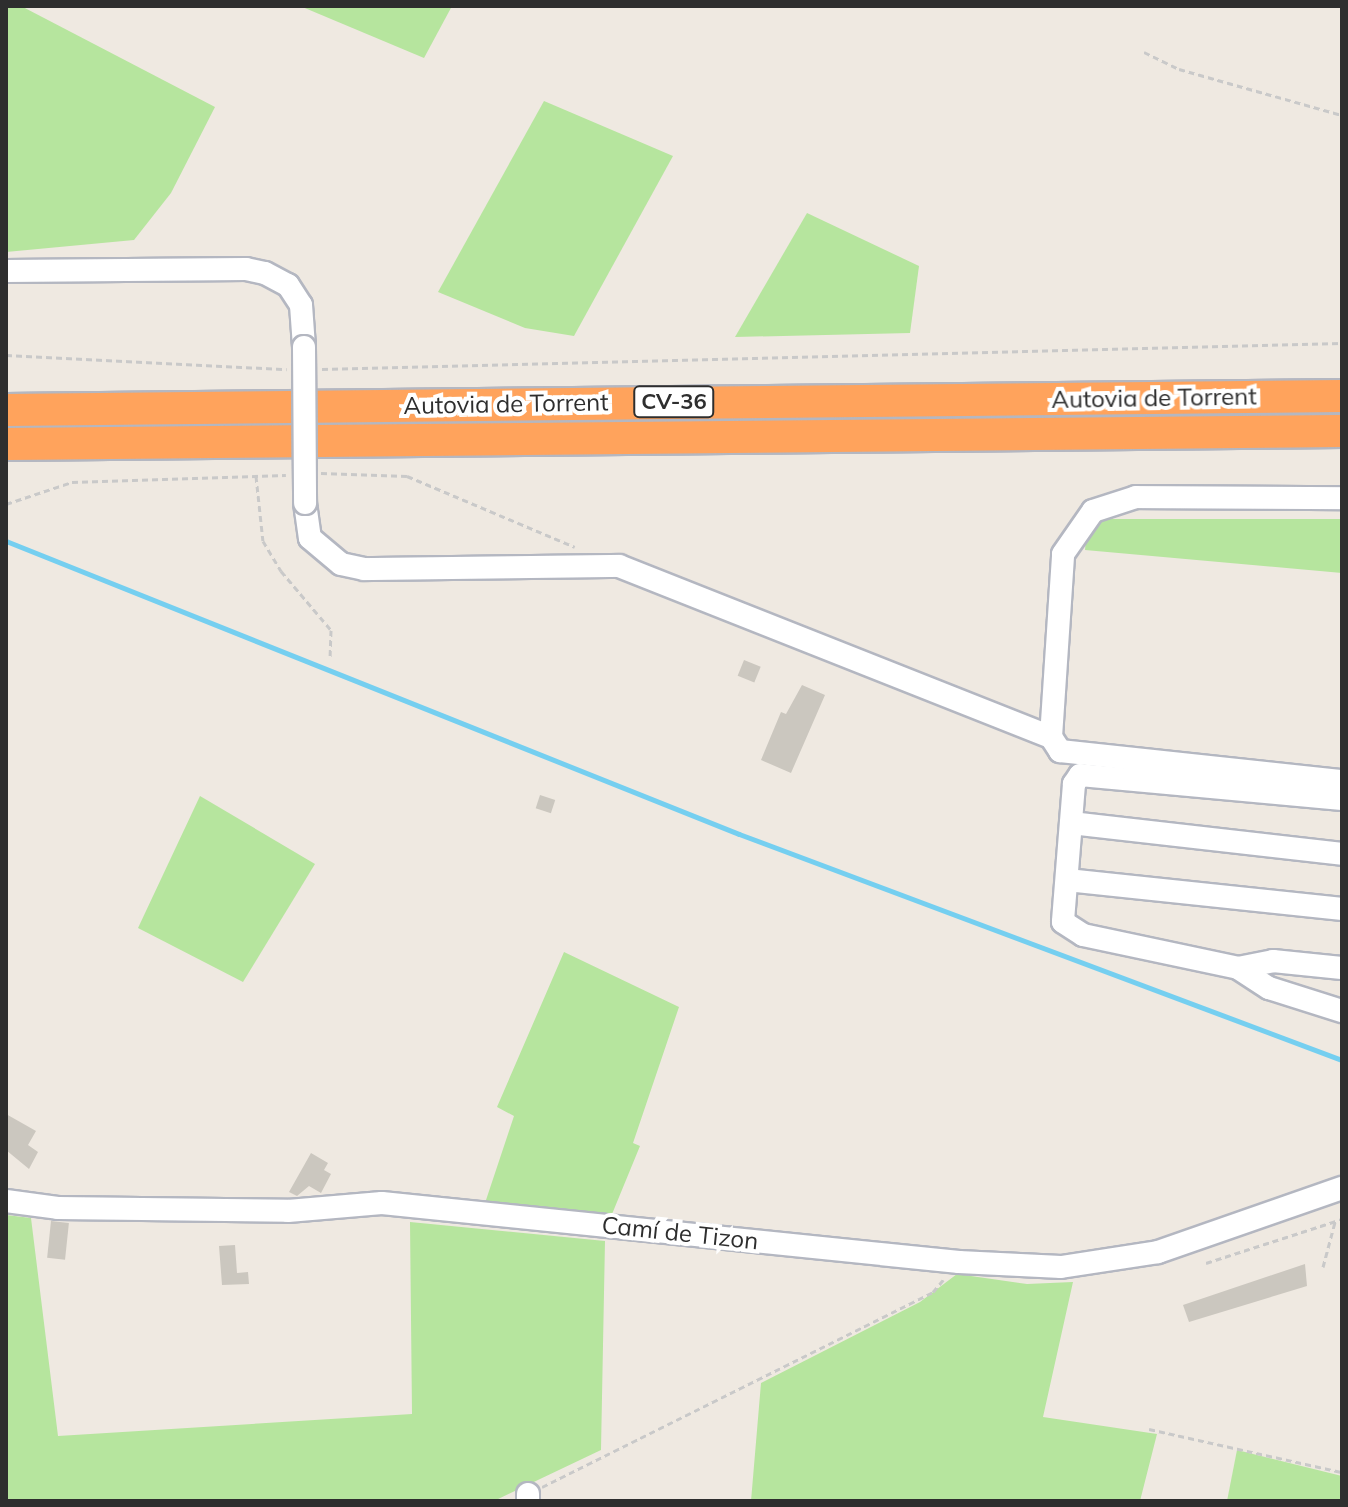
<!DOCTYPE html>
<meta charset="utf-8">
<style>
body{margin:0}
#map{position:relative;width:1348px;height:1507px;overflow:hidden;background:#efe9e1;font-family:Mulish,sans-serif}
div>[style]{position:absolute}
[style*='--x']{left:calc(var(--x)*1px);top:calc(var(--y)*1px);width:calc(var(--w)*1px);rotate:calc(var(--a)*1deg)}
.green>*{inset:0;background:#b6e59e}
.stream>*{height:5px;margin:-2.5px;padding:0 2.5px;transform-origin:2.5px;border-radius:2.5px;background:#75cff0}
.building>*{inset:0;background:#cbc7bf;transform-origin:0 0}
.path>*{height:3px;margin-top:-1.5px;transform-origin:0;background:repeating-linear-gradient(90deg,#c9c9c9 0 6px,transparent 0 10px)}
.roads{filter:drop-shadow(2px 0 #b4b7c1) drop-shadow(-2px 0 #b4b7c1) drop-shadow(0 2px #b4b7c1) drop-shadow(0 -2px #b4b7c1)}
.minor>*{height:22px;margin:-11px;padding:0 11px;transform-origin:11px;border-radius:11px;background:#fff}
.highway>*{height:32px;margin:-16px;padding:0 16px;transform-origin:16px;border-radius:16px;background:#ffa35c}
.bridges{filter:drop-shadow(2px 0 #b4b7c1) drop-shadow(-2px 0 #b4b7c1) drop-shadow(0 2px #b4b7c1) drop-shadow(0 -2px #b4b7c1)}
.minor-bridge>*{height:22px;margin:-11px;padding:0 11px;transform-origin:11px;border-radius:11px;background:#fff}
span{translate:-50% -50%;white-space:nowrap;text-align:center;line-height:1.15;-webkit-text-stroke:8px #fff;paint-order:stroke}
.shield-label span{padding:2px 6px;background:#fff;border:2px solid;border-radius:6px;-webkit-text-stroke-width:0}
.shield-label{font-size:22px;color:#2e2e2e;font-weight:700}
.street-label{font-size:24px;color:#2e2e2e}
.frame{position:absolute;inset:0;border:8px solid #2e2e2e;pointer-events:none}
</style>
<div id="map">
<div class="green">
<i style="clip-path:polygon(6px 6px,21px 6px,215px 107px,171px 193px,134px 240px,6px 252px)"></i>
<i style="clip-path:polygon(300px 6px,452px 6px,424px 58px)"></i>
<i style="clip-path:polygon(544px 101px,673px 156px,574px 336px,525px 328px,438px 292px)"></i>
<i style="clip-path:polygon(807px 213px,919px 266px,910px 333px,735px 337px)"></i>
<i style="clip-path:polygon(1096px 519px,1342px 519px,1342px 573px,1085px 550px,1087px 526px)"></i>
<i style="clip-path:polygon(200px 796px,315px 864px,243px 982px,138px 928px)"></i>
<i style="clip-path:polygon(564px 952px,679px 1007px,633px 1143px,640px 1146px,610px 1219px,484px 1206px,514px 1116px,497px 1107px)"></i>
<i style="clip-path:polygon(6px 1215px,31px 1218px,58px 1436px,412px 1414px,410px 1222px,605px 1241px,601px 1450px,494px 1501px,6px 1501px)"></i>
<i style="clip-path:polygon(957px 1274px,1027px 1284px,1073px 1282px,1043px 1417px,1157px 1434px,1140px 1501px,751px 1501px,761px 1383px,920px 1302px)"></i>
<i style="clip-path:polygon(1237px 1450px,1342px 1476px,1342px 1501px,1227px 1501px)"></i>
</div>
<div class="stream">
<i style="--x:6;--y:541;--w:789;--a:21.79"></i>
<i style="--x:739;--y:834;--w:644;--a:20.55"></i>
</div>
<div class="building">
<i style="left:744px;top:660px;width:18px;height:17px;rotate:22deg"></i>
<i style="clip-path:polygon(802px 685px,825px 695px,791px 773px,761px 760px,781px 712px,786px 714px)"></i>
<i style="left:540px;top:795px;width:16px;height:14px;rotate:18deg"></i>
<i style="clip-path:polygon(6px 1114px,36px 1131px,28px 1145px,38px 1152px,29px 1169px,6px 1150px)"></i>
<i style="clip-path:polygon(311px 1153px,328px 1163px,324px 1170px,331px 1174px,321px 1193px,309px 1186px,297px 1196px,289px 1192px)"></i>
<i style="left:51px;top:1221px;width:18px;height:37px;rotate:6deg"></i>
<i style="clip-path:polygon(235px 1245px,237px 1273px,248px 1272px,249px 1284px,222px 1285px,219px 1246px)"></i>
<i style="clip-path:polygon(1305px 1264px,1307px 1286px,1189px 1322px,1183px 1305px)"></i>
</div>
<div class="path">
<i style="--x:1144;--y:52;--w:39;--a:26"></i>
<i style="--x:1179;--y:69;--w:169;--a:15.8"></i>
<i style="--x:6;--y:355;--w:281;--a:2.9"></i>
<i style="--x:322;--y:369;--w:1020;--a:-1.46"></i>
<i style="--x:321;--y:473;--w:86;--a:2"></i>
<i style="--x:407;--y:476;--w:182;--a:22.9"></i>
<i style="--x:256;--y:476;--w:65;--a:83.9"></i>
<i style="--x:263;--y:541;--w:35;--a:59"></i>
<i style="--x:281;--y:571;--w:77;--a:49.7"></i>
<i style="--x:331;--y:630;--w:29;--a:92"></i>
<i style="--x:6;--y:504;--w:70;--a:-18.4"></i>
<i style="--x:72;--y:482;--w:214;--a:-1.9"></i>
<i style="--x:1206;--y:1263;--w:143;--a:-17.9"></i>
<i style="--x:1323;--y:1267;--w:47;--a:-75.1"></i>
<i style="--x:1149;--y:1429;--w:198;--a:12.6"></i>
<i style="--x:542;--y:1487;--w:437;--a:-26.5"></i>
<i style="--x:933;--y:1292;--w:16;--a:-50"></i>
</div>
<div class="roads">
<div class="minor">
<i style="--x:6;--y:271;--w:240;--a:-0.5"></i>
<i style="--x:246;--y:269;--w:19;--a:12"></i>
<i style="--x:265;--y:273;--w:26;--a:28"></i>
<i style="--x:288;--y:285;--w:24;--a:57"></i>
<i style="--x:301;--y:305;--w:42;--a:85.9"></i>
<i style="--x:305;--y:503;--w:35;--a:82"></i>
<i style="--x:310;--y:538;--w:40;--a:40"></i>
<i style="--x:341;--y:564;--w:24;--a:12"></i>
<i style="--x:364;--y:569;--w:255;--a:-0.7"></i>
<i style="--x:619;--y:566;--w:465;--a:21.6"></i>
<i style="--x:1051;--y:737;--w:17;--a:57"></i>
<i style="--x:1060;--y:751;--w:284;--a:6.1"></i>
<i style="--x:1051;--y:737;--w:183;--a:-86.2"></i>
<i style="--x:1063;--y:554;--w:52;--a:-55.1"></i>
<i style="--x:1093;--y:511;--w:45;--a:-18"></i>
<i style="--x:1136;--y:497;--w:206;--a:0.3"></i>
<i style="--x:1342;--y:799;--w:263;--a:-174.8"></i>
<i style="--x:1080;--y:775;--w:11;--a:124"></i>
<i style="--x:1074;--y:784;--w:138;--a:94.6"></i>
<i style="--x:1063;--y:922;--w:24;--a:33"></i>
<i style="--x:1083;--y:935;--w:158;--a:12"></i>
<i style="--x:1238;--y:968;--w:37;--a:33"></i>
<i style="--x:1269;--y:988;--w:77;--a:17.5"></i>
<i style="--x:1071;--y:823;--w:273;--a:6.5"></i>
<i style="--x:1067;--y:880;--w:277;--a:6"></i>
<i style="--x:1238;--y:968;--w:36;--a:-11"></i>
<i style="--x:1273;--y:961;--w:69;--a:5.8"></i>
<i style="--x:6;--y:1201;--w:52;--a:7.7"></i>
<i style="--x:58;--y:1208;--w:230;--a:0.7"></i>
<i style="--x:288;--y:1211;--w:94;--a:-4.9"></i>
<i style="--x:382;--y:1203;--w:580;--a:5.84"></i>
<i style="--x:959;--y:1262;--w:102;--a:2.8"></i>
<i style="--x:1061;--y:1267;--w:98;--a:-8.8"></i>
<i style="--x:1158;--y:1252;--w:195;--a:-19.2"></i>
<i style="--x:528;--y:1501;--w:7;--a:-90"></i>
</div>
<div class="highway">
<i style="--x:6;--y:410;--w:1336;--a:-0.6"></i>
<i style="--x:6;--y:444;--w:1336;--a:-0.56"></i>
</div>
</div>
<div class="bridges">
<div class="minor-bridge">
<i style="--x:304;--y:347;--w:156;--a:89.6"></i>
</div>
</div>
<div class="shield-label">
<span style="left:674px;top:402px">CV-36</span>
</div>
<div class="street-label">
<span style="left:1154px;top:398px;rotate:-1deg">Autovia de Torrent</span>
<span style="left:506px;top:404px;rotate:-1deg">Autovia de Torrent</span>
<span style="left:680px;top:1233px;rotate:6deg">Camí de Tizon</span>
</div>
<div class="frame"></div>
</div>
